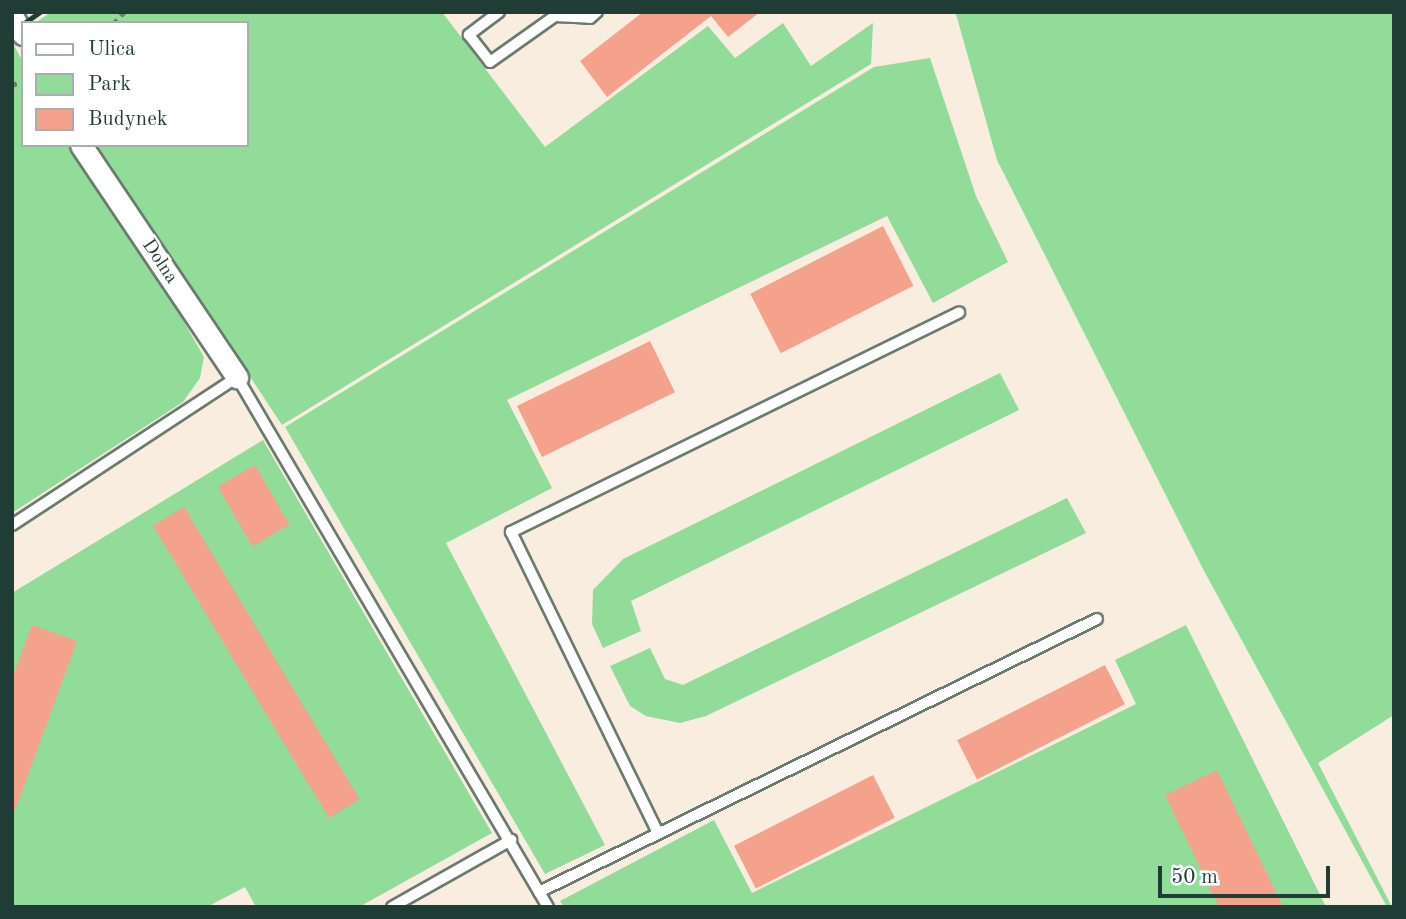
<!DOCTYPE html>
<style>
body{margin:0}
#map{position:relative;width:1406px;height:919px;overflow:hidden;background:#f9eddf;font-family:"Old Standard TT",serif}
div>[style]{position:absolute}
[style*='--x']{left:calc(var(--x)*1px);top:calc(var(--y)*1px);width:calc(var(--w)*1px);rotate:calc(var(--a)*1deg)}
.green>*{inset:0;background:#90dc98}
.building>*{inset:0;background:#f4a28b;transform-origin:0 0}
.path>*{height:4.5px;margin-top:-2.25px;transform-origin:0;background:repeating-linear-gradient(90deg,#6b7b70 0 5px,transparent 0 10px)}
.roads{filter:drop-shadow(2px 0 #6b7b70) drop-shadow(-2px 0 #6b7b70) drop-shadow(0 2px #6b7b70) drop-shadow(0 -2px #6b7b70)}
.service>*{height:10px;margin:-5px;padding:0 5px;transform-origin:5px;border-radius:5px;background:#fff}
.minor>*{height:21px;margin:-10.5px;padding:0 10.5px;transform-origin:10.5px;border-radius:10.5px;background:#fff}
.rail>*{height:5px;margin:-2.5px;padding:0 2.5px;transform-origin:2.5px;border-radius:2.5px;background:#1f3d34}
span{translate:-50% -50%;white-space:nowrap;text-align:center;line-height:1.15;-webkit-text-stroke:5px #fff;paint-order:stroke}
.street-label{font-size:19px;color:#1f3d34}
.frame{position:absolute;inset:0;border:14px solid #1f3d34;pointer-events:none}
.legend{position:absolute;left:21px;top:21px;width:228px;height:126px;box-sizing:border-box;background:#fff;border:2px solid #a5b1ae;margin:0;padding:9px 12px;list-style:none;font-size:21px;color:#1f3d34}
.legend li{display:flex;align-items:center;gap:14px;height:35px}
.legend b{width:35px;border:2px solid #a5b1ae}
.scale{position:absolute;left:1158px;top:866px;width:172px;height:32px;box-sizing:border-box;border:4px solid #1f3d34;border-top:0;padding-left:9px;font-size:21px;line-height:24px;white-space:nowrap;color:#1f3d34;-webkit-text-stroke:5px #fff;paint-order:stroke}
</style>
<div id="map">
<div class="green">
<i style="clip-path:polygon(51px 12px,442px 12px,545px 147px,708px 26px,735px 58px,783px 23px,811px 66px,873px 23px,871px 64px,282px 425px,96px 145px,247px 145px,247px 23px,35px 23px)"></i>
<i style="clip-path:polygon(1394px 12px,1394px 715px,1318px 763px,1392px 907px,1387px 907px,1203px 569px,997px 160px,956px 14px)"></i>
<i style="clip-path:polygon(12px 42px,23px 62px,23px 145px,68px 145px,168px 294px,204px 357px,200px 378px,183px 402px,12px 513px)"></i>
<i style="clip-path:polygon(930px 58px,976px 196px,1008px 262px,933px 303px,887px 216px,507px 400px,552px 488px,446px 543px,605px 845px,545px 874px,285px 427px,874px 67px)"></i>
<i style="clip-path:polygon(1000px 373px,1019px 410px,631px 601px,641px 631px,603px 648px,592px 624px,593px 590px,623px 559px)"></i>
<i style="clip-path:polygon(263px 440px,492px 833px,359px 907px,256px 907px,245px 887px,207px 907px,12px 907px,12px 593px)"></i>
<i style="clip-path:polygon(1067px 498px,1086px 533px,706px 716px,680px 723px,646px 716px,630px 706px,610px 666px,650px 648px,665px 679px,683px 685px)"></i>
<i style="clip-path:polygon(1186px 625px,1326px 907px,564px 907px,560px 901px,714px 820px,752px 893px,1136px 704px,1115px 660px)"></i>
</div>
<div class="building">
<i style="clip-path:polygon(643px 12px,760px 12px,728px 37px,711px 16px,607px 97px,580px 61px)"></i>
<i style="left:883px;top:226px;width:67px;height:149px;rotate:63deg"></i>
<i style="left:650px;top:341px;width:57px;height:148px;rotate:64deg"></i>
<i style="left:255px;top:465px;width:69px;height:43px;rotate:60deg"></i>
<i style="left:184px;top:507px;width:341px;height:36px;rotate:59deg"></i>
<i style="clip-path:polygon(32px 625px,77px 641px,14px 813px,12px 679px)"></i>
<i style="left:1105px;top:665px;width:44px;height:166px;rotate:63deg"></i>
<i style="clip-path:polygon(1217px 770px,1283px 907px,1219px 907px,1165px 795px)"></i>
<i style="left:873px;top:775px;width:48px;height:156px;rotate:63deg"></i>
</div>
<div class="path">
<i style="--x:114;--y:23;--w:15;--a:-48"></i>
<i style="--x:12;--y:85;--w:12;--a:-20"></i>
</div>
<div class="roads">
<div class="service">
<i style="--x:499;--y:12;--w:38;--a:143"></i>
<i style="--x:469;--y:35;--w:34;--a:52"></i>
<i style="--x:490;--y:62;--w:80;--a:-35.3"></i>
<i style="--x:555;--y:16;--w:35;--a:3"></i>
<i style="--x:590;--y:18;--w:9;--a:-41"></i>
<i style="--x:12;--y:525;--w:269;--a:-33.3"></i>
<i style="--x:237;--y:377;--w:615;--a:59.6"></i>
<i style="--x:657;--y:831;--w:333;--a:-116"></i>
<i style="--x:511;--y:532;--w:499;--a:-26.1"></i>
<i style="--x:539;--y:892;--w:621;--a:-26.07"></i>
<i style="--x:392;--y:907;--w:137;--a:-29.4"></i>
</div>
<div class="minor">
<i style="--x:12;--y:16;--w:21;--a:59"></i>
<i style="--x:81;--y:145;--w:280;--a:56.1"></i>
</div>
</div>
<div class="rail">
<i style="--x:24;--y:23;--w:19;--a:-35"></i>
</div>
<div class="street-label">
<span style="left:159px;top:262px;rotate:56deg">Dolna</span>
</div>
<div class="frame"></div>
<ul class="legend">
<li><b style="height:9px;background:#fff"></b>Ulica</li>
<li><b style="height:19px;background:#90dc98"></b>Park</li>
<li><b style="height:19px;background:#f4a28b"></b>Budynek</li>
</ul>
<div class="scale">50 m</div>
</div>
